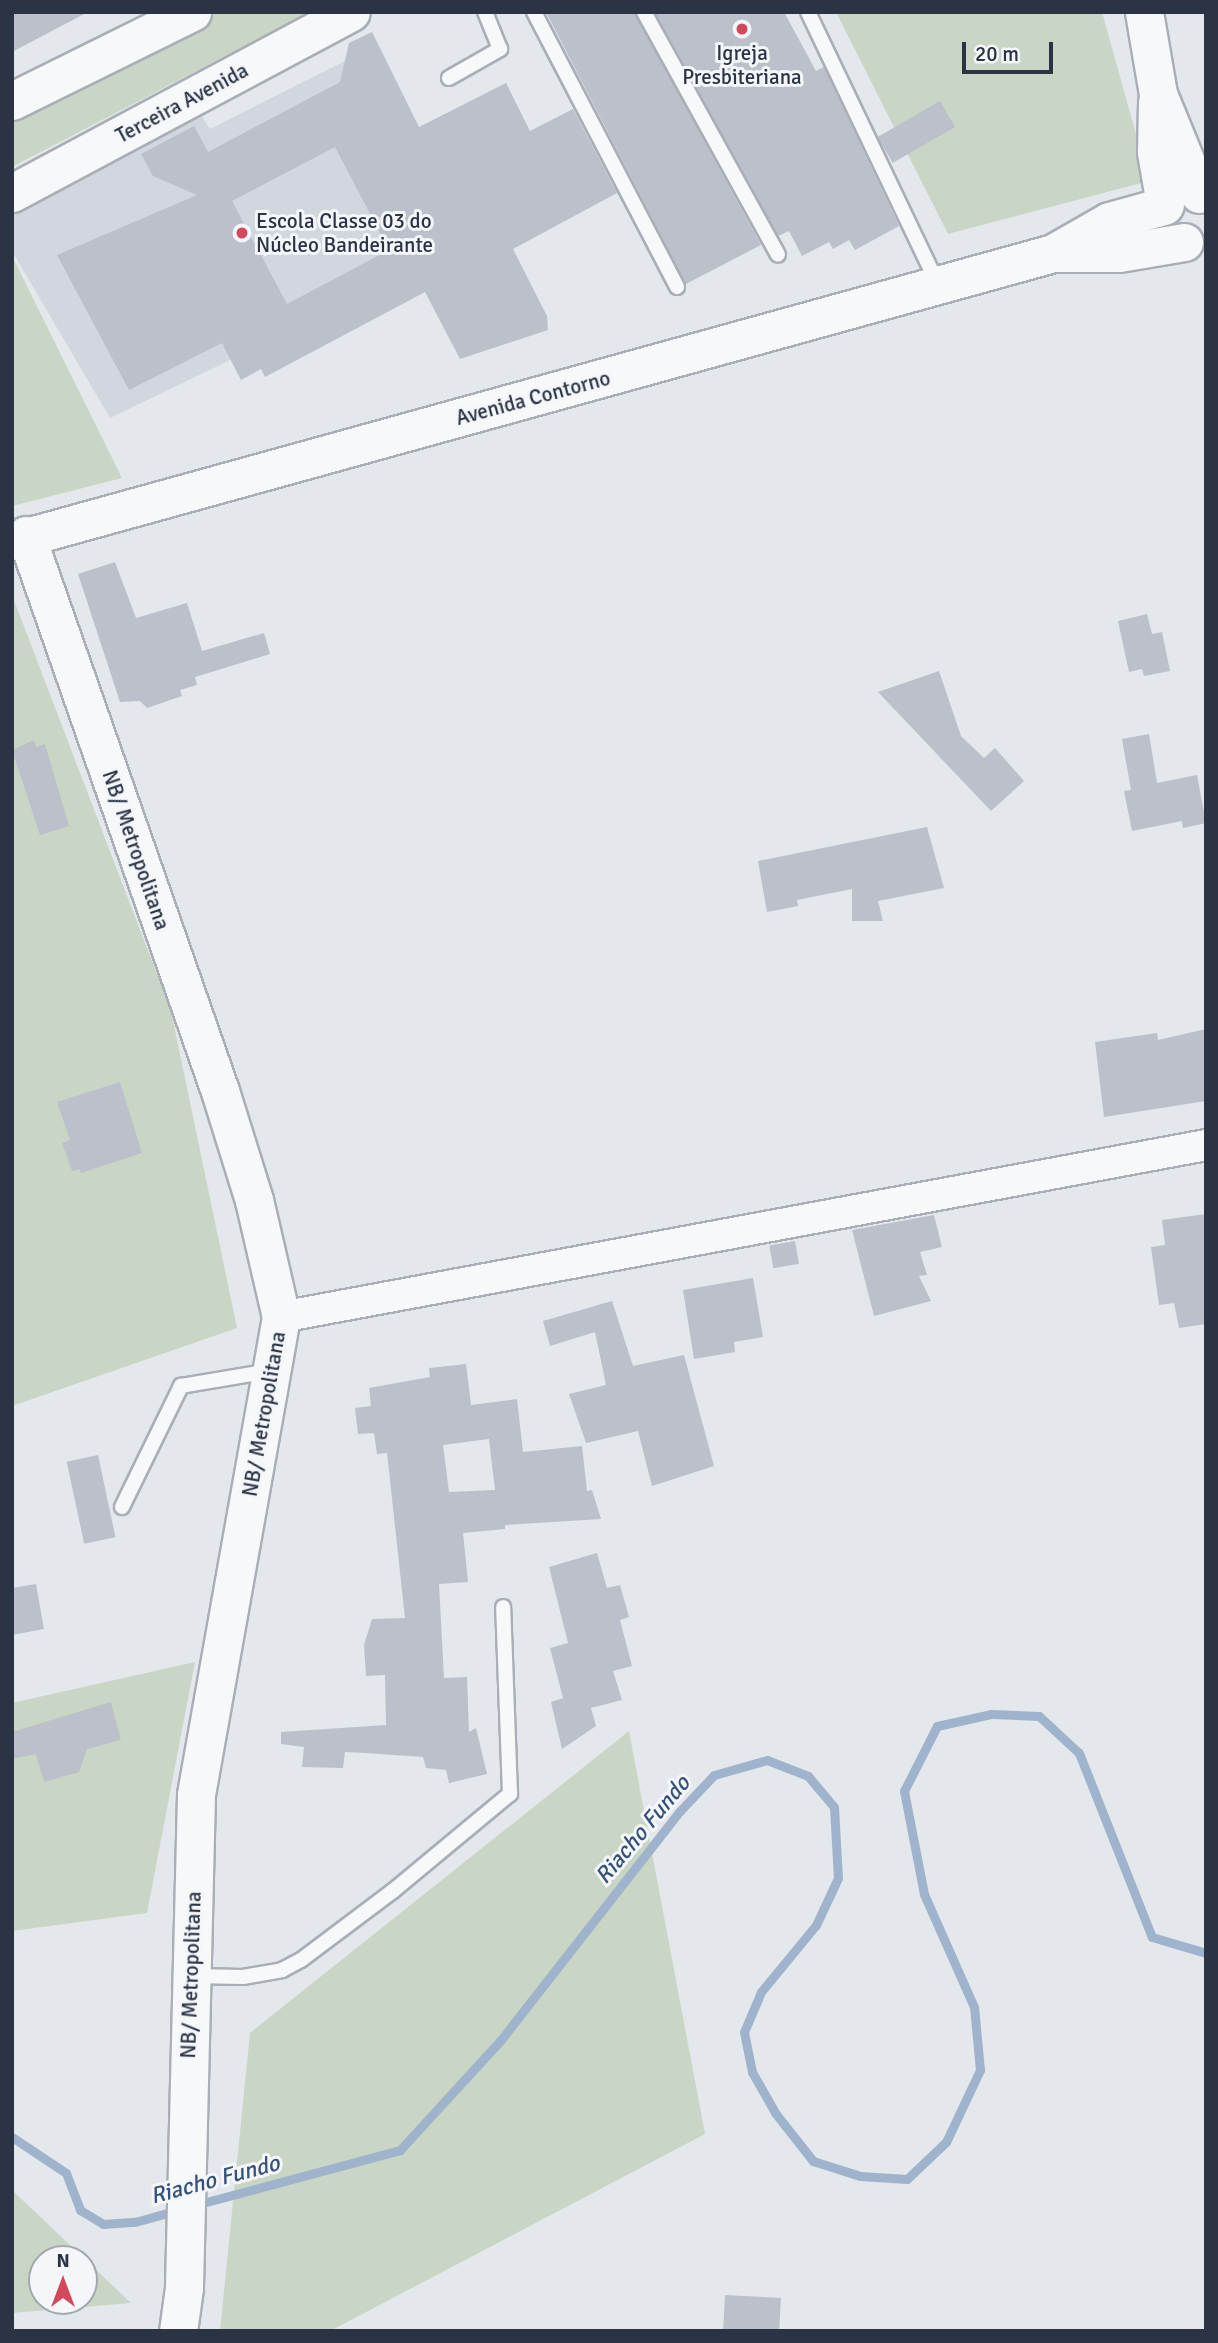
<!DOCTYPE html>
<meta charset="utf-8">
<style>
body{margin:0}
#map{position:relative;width:1218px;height:2343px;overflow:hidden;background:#e4e7ec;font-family:Signika,sans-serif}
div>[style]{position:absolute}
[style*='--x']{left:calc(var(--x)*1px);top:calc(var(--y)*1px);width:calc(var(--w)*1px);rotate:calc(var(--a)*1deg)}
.built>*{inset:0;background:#d2d6de}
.green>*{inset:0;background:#c9d6c5}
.stream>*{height:9px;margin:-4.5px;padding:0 4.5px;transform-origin:4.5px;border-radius:4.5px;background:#9fb4cc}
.building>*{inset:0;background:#bbc0ca;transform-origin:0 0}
.roads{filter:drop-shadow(2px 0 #a9aeb7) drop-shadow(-2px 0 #a9aeb7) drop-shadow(0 2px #a9aeb7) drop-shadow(0 -2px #a9aeb7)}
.service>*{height:14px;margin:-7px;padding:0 7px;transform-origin:7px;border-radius:7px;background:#f7f8fa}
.minor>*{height:30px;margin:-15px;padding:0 15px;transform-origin:15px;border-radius:15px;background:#f7f8fa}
.tertiary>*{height:37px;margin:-18.5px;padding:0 18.5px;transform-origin:18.5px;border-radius:18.5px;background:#f7f8fa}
.dots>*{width:19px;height:19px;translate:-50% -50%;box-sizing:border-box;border:4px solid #f4f6f9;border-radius:50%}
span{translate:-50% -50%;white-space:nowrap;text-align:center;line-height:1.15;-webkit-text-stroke:6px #f4f6f9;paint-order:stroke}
.poi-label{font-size:21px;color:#2b3445}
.left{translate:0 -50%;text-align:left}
.street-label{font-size:21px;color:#2b3445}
.water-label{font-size:23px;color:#34527a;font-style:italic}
.frame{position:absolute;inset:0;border:14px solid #2b3445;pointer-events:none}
.north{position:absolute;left:28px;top:2245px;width:70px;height:70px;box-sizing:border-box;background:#f4f6f9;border:2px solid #a4a8b1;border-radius:50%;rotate:0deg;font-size:19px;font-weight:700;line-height:28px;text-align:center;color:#2b3445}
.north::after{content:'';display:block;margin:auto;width:24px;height:32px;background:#d1495b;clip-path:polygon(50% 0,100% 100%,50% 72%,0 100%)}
.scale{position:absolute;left:962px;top:42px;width:91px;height:32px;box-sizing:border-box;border:4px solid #2b3445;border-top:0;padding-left:9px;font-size:21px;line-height:24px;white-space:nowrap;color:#2b3445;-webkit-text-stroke:5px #f4f6f9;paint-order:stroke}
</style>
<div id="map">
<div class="built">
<i style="clip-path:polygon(361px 53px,487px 258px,253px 349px,110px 418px,12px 251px,12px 215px,201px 115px,210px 129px)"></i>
</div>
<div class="green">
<i style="clip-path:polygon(174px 12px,309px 12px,12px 167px,12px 96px)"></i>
<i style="clip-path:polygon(836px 12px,1102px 12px,1149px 181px,948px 234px)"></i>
<i style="clip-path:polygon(12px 256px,122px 478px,12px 506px)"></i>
<i style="clip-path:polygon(12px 595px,171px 1011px,237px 1328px,12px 1406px)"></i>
<i style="clip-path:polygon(195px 1662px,147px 1913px,12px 1931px,12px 1703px)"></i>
<i style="clip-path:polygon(629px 1731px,705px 2134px,330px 2331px,220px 2331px,250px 2033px)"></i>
<i style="clip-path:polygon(evenodd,12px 2190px,131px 2303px,12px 2313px,12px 2190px,84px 2259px,84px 2301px,42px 2301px,42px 2259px,84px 2259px)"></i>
</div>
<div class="stream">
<i style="--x:12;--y:2137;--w:65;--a:33.7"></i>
<i style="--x:66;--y:2173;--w:40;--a:69"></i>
<i style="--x:80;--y:2210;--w:27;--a:31"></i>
<i style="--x:103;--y:2224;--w:32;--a:-4"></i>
<i style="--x:135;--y:2222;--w:45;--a:-15.6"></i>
<i style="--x:195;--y:2205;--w:212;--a:-15"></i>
<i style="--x:400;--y:2150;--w:148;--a:-47.5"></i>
<i style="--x:500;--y:2041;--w:291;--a:-52"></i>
<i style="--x:679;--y:1812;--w:51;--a:-46.6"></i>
<i style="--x:714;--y:1775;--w:55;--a:-15.8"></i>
<i style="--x:767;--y:1760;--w:44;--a:21.3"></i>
<i style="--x:808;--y:1776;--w:40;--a:50"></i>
<i style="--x:834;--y:1807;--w:71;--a:86.8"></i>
<i style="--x:838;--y:1878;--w:52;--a:115.1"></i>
<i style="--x:816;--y:1925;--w:87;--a:129.4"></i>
<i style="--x:761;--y:1992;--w:43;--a:113"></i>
<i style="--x:744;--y:2032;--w:41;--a:78.7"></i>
<i style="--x:752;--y:2072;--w:48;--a:60.3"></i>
<i style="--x:776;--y:2114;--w:60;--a:51.8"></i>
<i style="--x:813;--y:2161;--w:49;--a:17.7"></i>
<i style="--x:860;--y:2176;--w:47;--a:3.7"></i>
<i style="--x:907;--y:2179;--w:54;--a:-43.5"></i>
<i style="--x:946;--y:2142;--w:80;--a:-64.7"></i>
<i style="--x:980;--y:2070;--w:63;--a:-95.4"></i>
<i style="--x:974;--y:2007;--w:124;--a:-113.9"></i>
<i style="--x:924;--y:1894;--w:105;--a:-101"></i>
<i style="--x:904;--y:1791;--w:73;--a:-63.1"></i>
<i style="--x:937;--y:1726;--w:55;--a:-12.5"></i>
<i style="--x:991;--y:1714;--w:48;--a:2.4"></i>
<i style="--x:1039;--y:1716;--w:54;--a:42.8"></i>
<i style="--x:1079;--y:1753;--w:198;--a:68.4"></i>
<i style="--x:1152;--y:1937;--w:56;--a:16.5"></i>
</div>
<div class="building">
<i style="clip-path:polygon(12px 12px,88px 12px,12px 52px)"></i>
<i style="clip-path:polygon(546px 12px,634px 12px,761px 245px,686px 284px)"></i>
<i style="clip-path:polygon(655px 12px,784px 12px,816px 71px,824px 67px,899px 226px,855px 250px,849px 240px,833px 249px,829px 242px,802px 256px,789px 231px,778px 236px)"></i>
<i style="clip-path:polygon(evenodd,372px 32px,419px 127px,506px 83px,530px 131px,573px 109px,617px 193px,513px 249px,547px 316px,548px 330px,460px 359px,425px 292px,265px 377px,261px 369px,241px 380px,222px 343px,129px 390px,57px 255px,197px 195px,153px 176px,141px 154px,194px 126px,208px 152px,340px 82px,349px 43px,372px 32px,335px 147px,389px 250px,287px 304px,232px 201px,335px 147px)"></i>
<i style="left:940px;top:101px;width:30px;height:72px;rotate:60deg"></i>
<i style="clip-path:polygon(115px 562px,136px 618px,187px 603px,202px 651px,264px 633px,270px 654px,195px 677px,197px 685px,180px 690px,182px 696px,147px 708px,140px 701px,120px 702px,78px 574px)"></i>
<i style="clip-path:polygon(1147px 614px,1152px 634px,1162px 632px,1170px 671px,1144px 676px,1142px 669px,1129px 672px,1118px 621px)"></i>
<i style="clip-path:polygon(939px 671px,961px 736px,984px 758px,995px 748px,1024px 781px,991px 811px,878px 692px)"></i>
<i style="clip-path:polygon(1149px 734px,1157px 783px,1197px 775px,1206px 823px,1183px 828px,1182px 821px,1132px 831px,1124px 791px,1131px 790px,1122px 739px)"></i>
<i style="clip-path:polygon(34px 740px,36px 747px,45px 744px,69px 826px,40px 835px,12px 750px)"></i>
<i style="clip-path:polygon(927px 827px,944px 888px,878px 901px,883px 921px,852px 921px,852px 889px,797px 900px,798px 906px,767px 912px,758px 861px)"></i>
<i style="clip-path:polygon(1206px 1029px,1206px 1101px,1104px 1117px,1095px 1042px,1157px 1033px,1158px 1040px)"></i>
<i style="clip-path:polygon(120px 1082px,142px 1153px,81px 1173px,80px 1169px,72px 1171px,62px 1143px,70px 1140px,57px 1102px)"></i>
<i style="clip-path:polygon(1206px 1214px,1206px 1324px,1179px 1328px,1174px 1303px,1159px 1305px,1151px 1247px,1165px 1245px,1162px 1220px)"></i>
<i style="clip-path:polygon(934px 1215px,942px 1247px,920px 1252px,927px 1275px,919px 1276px,931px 1301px,874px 1316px,852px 1230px)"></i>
<i style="left:795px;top:1241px;width:23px;height:26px;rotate:80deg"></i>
<i style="clip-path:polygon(753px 1278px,763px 1337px,734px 1342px,735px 1352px,694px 1359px,683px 1290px)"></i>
<i style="clip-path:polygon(612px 1301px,633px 1366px,684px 1355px,714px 1466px,652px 1486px,638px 1431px,586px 1443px,569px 1394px,606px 1385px,595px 1332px,550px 1346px,543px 1321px)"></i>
<i style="clip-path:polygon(evenodd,466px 1364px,471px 1405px,517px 1399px,523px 1452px,582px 1446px,587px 1491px,592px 1490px,601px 1519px,505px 1525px,505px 1529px,463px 1533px,468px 1582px,439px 1584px,444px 1678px,467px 1677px,469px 1732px,476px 1728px,487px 1774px,449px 1783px,446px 1770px,426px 1768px,423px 1757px,365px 1753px,345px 1752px,343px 1768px,302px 1767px,304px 1747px,281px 1744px,281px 1732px,386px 1725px,385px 1675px,366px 1676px,364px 1645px,372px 1619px,405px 1618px,387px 1453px,377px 1454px,374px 1433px,358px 1434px,355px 1408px,371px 1406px,369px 1388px,430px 1377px,429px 1368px,466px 1364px,489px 1439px,495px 1490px,449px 1492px,443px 1445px,489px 1439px)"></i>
<i style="left:98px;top:1455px;width:84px;height:32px;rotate:78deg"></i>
<i style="clip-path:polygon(597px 1553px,607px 1588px,620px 1585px,629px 1617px,620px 1620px,632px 1666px,613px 1671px,622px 1700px,591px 1708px,596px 1726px,562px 1749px,551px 1702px,563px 1698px,550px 1648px,568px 1643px,549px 1567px)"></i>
<i style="clip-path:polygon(36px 1584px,44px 1629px,12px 1635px,12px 1588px)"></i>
<i style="clip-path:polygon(111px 1702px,121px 1740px,87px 1749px,79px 1772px,44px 1782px,36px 1754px,12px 1759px,12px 1732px)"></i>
<i style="left:725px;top:2295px;width:56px;height:36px;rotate:3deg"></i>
</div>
<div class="roads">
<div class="service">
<i style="--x:534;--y:12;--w:310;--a:62.5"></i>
<i style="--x:644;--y:12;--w:277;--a:61.1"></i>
<i style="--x:808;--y:12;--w:300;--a:64.5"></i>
<i style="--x:449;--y:78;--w:59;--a:-29.6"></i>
<i style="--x:500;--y:49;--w:40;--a:-112"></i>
<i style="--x:122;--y:1507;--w:135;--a:-64"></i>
<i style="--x:181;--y:1386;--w:90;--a:-9.6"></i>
<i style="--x:192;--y:1976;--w:51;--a:1.1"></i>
<i style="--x:243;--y:1977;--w:40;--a:-10"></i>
<i style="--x:282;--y:1970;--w:21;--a:-28"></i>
<i style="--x:301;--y:1960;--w:115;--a:-36.9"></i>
<i style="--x:393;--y:1891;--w:152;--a:-39.7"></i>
<i style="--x:510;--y:1794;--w:187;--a:-92.1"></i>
</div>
<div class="minor">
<i style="--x:281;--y:1317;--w:941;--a:-10.53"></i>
</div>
<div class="tertiary">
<i style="--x:1144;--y:12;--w:83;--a:80.3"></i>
<i style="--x:1158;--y:94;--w:108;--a:67.7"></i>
<i style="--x:12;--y:101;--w:201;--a:-26.3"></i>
<i style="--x:1157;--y:102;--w:50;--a:91.1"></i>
<i style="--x:1156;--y:152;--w:53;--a:80.2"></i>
<i style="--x:12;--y:193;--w:384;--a:-28.1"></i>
<i style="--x:1053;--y:253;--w:66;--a:0"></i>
<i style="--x:1119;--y:253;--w:66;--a:-9.6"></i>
<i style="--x:26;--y:535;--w:589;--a:70.77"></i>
<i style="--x:220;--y:1091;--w:114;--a:72.7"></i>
<i style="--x:254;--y:1200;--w:120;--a:77"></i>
<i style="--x:281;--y:1317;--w:485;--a:100.1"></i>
<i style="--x:196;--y:1795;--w:493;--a:91.4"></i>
<i style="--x:184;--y:2288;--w:43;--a:97.9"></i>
<i style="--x:12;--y:541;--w:1080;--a:-15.46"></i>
<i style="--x:1053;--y:253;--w:64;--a:-29.7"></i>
<i style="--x:1109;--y:221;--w:57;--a:-15.3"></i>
</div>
</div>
<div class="dots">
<i style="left:742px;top:29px;background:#d1495b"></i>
<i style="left:242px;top:233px;background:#d1495b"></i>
</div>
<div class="poi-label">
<span style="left:742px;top:65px">Igreja<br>Presbiteriana</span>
<span class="left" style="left:256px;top:233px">Escola Classe 03 do<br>Núcleo Bandeirante</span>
</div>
<div class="street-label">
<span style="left:182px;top:103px;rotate:-28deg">Terceira Avenida</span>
<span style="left:533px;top:398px;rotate:-15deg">Avenida Contorno</span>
<span style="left:136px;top:850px;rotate:71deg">NB/ Metropolitana</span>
<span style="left:264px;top:1414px;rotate:-80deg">NB/ Metropolitana</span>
<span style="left:191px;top:1975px;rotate:-88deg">NB/ Metropolitana</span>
</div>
<div class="water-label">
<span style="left:643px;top:1830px;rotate:-50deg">Riacho Fundo</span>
<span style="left:215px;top:2180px;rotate:-15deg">Riacho Fundo</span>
</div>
<div class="frame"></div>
<div class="north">N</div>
<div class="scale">20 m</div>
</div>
